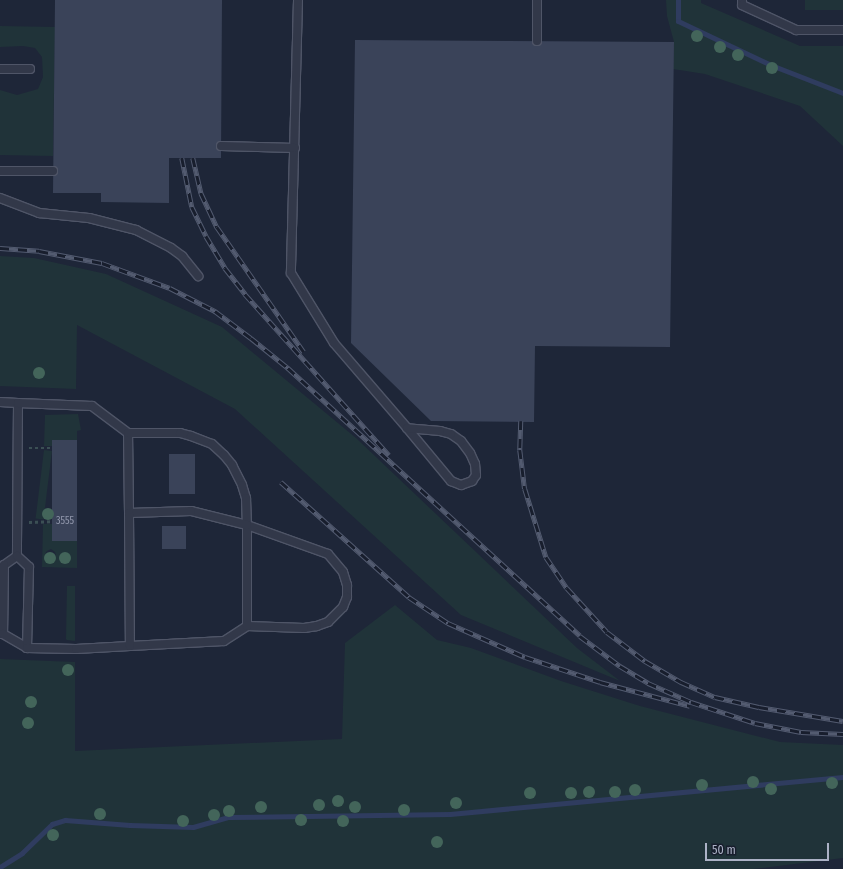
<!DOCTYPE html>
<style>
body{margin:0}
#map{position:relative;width:843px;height:869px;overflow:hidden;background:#1e2638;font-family:"Fira Sans Condensed",sans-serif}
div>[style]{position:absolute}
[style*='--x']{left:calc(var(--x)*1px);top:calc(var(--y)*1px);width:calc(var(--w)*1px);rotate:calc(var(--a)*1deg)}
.green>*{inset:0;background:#203339;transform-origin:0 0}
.stream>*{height:5px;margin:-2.5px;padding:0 2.5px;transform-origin:2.5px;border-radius:2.5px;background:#2f3c5f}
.building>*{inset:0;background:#3a4359;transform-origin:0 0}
.path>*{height:2.5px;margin-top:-1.25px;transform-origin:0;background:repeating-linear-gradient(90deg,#3b4f54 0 3px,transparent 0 6px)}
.roads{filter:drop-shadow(1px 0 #4f5567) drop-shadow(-1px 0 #4f5567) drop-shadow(0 1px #4f5567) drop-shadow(0 -1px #4f5567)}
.lane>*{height:8px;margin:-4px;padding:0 4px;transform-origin:4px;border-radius:4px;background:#323849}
.rail>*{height:4.5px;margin-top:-2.25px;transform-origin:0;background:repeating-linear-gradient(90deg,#181e2d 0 9px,#535b70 0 18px);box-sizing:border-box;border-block:1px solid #535b70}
.trees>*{width:12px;height:12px;margin:-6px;border-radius:50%;background:#43655a}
span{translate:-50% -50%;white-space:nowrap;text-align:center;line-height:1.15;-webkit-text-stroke:4px #181e2d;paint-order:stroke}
.number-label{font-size:10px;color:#9096ab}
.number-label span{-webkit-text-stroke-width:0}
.scale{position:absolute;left:705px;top:843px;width:124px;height:18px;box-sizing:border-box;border:2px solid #acb2c6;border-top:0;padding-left:5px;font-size:12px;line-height:14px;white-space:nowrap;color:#acb2c6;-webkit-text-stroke:3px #181e2d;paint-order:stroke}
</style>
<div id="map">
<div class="green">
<i style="clip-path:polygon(666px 0,701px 0,701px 3px,800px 46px,843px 46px,843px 146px,800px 106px,705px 74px,673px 69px,674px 42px,667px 16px)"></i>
<i style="left:805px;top:0;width:38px;height:10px"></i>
<i style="clip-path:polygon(0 26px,55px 27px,53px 156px,0 155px,0 90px,17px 95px,38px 89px,43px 77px,42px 57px,35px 48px,23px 46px,0 47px)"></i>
<i style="clip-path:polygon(0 256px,34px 258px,106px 274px,222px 327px,356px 438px,577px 648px,620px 681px,461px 615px,235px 409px,77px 325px,76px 389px,0 386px)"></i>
<i style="clip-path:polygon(78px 414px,81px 430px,77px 431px,77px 440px,52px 440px,52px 446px,44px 446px,45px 415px)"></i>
<i style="left:44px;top:450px;width:8px;height:69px;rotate:7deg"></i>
<i style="clip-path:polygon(evenodd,43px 524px,52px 524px,52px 541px,77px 541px,77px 568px,42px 567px,43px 524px,51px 549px,55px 552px,56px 556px,55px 560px,48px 562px,46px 560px,45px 554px,47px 551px,51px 549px)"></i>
<i style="clip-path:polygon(67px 586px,75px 586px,75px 641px,67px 640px,66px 639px)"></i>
<i style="clip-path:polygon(395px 605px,437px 640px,471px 648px,561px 681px,640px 706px,780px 742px,843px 745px,843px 858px,753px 869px,0 869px,0 659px,75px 662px,75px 751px,342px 739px,345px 643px)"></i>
</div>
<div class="stream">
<i style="--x:678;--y:0;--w:21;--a:90"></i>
<i style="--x:678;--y:21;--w:103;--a:25.3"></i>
<i style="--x:771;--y:65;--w:77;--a:21.3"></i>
<i style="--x:0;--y:867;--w:26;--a:-32"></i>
<i style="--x:22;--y:853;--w:42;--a:-44"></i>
<i style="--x:52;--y:824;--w:14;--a:-17"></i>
<i style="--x:65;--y:820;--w:65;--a:4.4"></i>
<i style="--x:130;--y:825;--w:63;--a:1.8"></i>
<i style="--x:193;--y:827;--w:37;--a:-16"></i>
<i style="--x:229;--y:817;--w:221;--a:-0.8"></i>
<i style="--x:450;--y:814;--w:395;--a:-5.4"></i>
</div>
<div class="building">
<i style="clip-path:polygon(55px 0,222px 0,221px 158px,169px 158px,169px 203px,101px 202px,101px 193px,53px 193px)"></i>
<i style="clip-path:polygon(355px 40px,674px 42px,670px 347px,535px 346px,534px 422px,431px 421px,351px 343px)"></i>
<i style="left:52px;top:440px;width:25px;height:101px"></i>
<i style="left:169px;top:454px;width:26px;height:40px"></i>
<i style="left:162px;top:526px;width:24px;height:23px"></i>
</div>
<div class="path">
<i style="--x:29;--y:448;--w:23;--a:0"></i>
<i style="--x:29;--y:522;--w:23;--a:-2"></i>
</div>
<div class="roads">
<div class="lane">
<i style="--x:298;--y:0;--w:273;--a:91.5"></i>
<i style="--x:291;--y:273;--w:82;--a:58.4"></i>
<i style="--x:334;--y:343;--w:112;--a:49.3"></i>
<i style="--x:407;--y:428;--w:69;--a:50.3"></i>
<i style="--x:451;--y:481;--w:11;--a:22"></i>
<i style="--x:461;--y:485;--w:12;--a:-20"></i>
<i style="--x:472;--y:481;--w:7;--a:-56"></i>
<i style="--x:476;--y:475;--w:11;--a:-95"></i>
<i style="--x:475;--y:464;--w:12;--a:-114"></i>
<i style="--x:470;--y:453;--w:15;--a:-127"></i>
<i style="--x:461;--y:441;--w:12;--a:-145"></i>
<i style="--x:451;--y:434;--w:11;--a:-165"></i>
<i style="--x:440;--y:431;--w:33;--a:-175"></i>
<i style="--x:742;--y:0;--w:5;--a:90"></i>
<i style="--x:742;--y:5;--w:60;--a:24.8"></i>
<i style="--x:796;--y:30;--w:47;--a:0"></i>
<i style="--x:537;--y:41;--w:41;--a:-90"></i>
<i style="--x:0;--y:69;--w:30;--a:0"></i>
<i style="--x:221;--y:146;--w:74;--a:1.5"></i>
<i style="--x:0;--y:171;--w:53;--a:0"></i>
<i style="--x:0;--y:198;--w:42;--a:21"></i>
<i style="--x:39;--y:213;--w:50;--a:5.7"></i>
<i style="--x:89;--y:218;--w:49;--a:14.3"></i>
<i style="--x:136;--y:230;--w:39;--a:27"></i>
<i style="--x:171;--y:248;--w:14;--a:36"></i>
<i style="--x:182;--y:256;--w:26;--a:51"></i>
<i style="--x:0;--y:402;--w:18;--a:3"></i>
<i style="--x:18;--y:403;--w:153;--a:90.4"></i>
<i style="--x:17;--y:556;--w:16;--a:145"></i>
<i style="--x:4;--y:565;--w:69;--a:90.8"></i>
<i style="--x:3;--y:634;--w:3;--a:180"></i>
<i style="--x:18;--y:403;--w:74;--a:2.3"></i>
<i style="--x:92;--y:406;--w:45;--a:36.9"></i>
<i style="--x:129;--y:513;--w:80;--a:-90.7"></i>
<i style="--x:128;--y:433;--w:52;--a:0"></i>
<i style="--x:180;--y:433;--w:11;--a:15"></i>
<i style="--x:191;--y:436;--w:22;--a:21"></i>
<i style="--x:212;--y:444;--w:16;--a:43"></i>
<i style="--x:224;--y:455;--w:13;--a:51"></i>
<i style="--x:232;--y:465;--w:22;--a:63"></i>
<i style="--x:242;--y:485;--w:14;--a:73"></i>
<i style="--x:246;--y:498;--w:27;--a:88"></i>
<i style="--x:247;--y:525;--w:86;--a:19.7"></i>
<i style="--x:328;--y:554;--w:23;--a:50"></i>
<i style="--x:343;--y:572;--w:14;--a:73"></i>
<i style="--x:347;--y:585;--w:12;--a:90"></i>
<i style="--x:347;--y:597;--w:11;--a:112"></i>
<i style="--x:343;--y:607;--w:21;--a:135"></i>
<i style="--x:328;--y:622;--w:12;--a:160"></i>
<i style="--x:317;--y:626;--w:13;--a:171"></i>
<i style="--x:304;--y:628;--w:57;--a:-178"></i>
<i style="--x:3;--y:634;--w:28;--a:30"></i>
<i style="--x:27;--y:648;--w:81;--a:-88.6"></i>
<i style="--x:29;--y:567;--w:16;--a:-137"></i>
<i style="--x:27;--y:648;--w:49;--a:1.2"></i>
<i style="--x:76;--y:649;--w:54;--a:-3.2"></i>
<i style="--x:130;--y:646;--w:94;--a:-3"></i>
<i style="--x:224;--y:641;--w:27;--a:-33"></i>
<i style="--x:247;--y:626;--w:101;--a:-90"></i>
<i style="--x:247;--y:525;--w:58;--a:-166"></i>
<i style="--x:191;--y:511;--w:62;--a:178.2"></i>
<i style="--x:129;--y:513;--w:133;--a:89.6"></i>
</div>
</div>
<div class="rail">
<i style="--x:182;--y:158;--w:50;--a:78.5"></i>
<i style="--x:192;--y:207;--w:32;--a:64"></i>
<i style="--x:206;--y:236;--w:37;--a:59"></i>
<i style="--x:225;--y:268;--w:33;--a:52"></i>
<i style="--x:245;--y:294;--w:216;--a:48.2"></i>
<i style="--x:193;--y:158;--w:36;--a:77"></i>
<i style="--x:201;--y:193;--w:38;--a:65"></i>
<i style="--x:217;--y:227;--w:152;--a:55.2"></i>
<i style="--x:0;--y:248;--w:39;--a:4"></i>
<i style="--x:39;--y:251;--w:64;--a:10.8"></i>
<i style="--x:102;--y:263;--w:72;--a:20.2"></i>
<i style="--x:170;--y:288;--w:51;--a:27.1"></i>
<i style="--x:215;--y:311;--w:45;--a:36.9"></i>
<i style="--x:251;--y:338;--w:48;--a:39"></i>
<i style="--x:288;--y:368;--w:396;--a:42.5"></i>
<i style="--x:580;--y:636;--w:50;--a:36.9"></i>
<i style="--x:620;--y:666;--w:33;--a:31"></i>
<i style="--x:648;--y:683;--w:47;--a:23.8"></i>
<i style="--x:691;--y:702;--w:67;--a:18.2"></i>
<i style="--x:755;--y:723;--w:47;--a:11.1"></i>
<i style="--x:801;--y:732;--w:42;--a:2.7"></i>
<i style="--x:521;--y:421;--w:29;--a:92"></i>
<i style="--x:520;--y:450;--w:39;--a:83"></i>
<i style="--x:525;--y:489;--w:71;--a:72.8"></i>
<i style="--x:546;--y:557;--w:37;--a:56"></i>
<i style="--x:567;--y:588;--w:59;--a:47.7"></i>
<i style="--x:607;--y:632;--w:48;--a:37.3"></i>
<i style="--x:645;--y:661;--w:42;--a:30.3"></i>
<i style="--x:681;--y:682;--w:37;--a:24"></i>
<i style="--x:715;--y:697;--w:45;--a:12.8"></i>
<i style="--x:759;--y:707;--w:85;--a:9.5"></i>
<i style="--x:281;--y:482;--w:172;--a:41.9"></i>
<i style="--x:409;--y:597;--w:47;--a:33.7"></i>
<i style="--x:448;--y:623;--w:84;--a:23.8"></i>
<i style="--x:525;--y:657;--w:79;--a:18.4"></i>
<i style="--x:600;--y:682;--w:93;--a:14.9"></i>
</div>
<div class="trees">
<i style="left:697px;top:36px"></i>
<i style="left:720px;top:47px"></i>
<i style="left:738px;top:55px"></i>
<i style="left:772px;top:68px"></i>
<i style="left:39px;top:373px"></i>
<i style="left:48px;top:514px"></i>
<i style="left:50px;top:558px"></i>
<i style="left:65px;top:558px"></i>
<i style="left:68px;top:670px"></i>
<i style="left:31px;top:702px"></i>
<i style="left:28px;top:723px"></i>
<i style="left:753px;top:782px"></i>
<i style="left:832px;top:783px"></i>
<i style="left:702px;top:785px"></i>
<i style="left:771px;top:789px"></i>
<i style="left:635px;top:790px"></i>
<i style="left:589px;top:792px"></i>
<i style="left:615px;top:792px"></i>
<i style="left:530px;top:793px"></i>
<i style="left:571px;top:793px"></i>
<i style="left:338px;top:801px"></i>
<i style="left:456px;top:803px"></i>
<i style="left:319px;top:805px"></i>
<i style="left:261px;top:807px"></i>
<i style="left:355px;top:807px"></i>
<i style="left:404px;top:810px"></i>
<i style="left:229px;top:811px"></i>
<i style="left:100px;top:814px"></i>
<i style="left:214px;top:815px"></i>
<i style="left:301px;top:820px"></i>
<i style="left:183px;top:821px"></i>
<i style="left:343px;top:821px"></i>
<i style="left:53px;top:835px"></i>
<i style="left:437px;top:842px"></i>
</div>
<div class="number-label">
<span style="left:65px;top:522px">3555</span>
</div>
<div class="scale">50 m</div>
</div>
